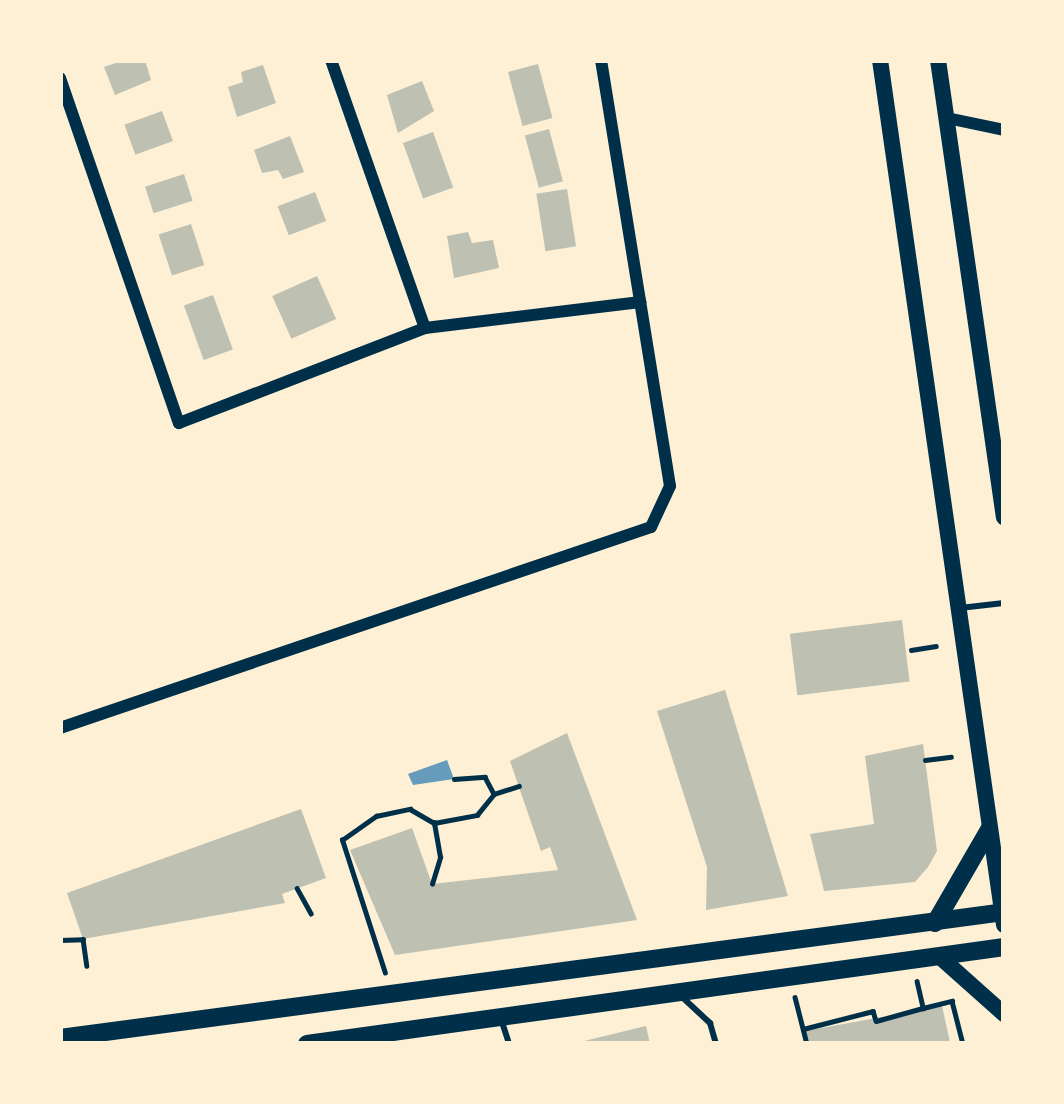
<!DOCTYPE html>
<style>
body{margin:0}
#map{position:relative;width:1064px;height:1104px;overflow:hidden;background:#fdf0d5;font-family:Inter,sans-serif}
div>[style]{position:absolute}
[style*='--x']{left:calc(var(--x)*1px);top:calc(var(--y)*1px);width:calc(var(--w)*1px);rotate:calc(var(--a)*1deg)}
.water>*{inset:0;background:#669bbc}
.building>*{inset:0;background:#bec0b2;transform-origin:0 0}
.path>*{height:4.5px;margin:-2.25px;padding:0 2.25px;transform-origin:2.25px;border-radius:2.25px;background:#003049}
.service>*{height:6px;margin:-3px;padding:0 3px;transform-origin:3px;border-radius:3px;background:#003049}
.minor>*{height:12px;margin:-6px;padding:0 6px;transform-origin:6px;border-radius:6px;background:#003049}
.tertiary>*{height:16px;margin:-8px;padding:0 8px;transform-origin:8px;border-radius:8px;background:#003049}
.secondary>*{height:18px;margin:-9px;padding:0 9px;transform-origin:9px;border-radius:9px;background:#003049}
span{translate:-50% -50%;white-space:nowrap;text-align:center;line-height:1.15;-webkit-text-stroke:9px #fdf0d5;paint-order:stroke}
.frame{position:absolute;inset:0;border:63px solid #fdf0d5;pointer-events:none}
</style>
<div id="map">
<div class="water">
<i style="clip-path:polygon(447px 760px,454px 779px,413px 785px,408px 774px)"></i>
</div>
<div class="building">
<i style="clip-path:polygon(125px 60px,145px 60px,151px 80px,115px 95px,104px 67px)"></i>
<i style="left:538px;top:64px;width:56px;height:31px;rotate:75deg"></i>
<i style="clip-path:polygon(263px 65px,276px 103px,237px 117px,228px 87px,243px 82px,241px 72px)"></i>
<i style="clip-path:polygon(422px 81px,434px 111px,398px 133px,387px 95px)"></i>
<i style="left:162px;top:111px;width:32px;height:40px;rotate:70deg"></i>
<i style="left:549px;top:129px;width:54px;height:25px;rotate:75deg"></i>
<i style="left:433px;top:132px;width:59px;height:32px;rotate:70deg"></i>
<i style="clip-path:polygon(290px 136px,304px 172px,283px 179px,278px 170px,262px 173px,254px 150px)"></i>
<i style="left:184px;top:174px;width:28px;height:41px;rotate:72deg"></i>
<i style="left:567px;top:189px;width:58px;height:31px;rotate:81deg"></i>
<i style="left:315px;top:192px;width:31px;height:40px;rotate:69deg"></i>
<i style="left:191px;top:224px;width:43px;height:34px;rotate:72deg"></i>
<i style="clip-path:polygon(468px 232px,472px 243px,493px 240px,499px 268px,454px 278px,447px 236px)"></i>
<i style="left:317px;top:276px;width:47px;height:49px;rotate:66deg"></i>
<i style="left:213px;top:295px;width:58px;height:31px;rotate:70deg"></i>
<i style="left:902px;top:620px;width:62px;height:113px;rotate:83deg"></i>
<i style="clip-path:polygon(725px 690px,788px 896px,706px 910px,707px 867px,657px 711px)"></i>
<i style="clip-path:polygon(567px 733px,637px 920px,395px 955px,350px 850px,412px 828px,432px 884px,558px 870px,550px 847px,541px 851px,510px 761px)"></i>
<i style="clip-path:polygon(923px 744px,937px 851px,928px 867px,915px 882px,824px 891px,810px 834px,874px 824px,865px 756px)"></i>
<i style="clip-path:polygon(301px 809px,326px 878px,282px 894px,285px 903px,83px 939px,67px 893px)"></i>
<i style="clip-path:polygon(942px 1006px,950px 1042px,942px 1044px,809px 1044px,805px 1031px)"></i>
<i style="clip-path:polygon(646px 1026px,650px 1044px,580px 1044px,580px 1042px)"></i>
</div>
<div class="path">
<i style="--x:911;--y:650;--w:25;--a:-9"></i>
<i style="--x:925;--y:760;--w:26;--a:-7"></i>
<i style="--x:454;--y:779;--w:31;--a:-4"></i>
<i style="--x:485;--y:777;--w:19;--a:62"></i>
<i style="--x:432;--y:884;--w:28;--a:-73"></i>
<i style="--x:440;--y:857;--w:35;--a:-100"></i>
<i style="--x:434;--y:823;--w:44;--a:-10.5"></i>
<i style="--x:477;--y:815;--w:27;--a:-51"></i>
<i style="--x:494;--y:794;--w:26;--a:-18"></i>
<i style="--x:297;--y:888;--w:29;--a:61"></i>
<i style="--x:60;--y:940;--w:23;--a:-2"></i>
<i style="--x:83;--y:939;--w:27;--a:82"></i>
<i style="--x:385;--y:973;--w:140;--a:-107.9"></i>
<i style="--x:342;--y:840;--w:42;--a:-35.2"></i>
<i style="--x:376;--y:816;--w:35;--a:-12"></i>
<i style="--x:410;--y:809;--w:28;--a:30"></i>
<i style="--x:917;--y:981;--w:28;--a:77"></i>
<i style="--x:923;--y:1008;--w:30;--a:-14"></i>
<i style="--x:952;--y:1001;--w:44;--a:75.7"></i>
<i style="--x:795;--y:997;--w:49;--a:75.7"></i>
<i style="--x:803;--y:1029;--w:72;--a:-14.4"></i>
<i style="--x:873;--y:1011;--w:10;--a:73"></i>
<i style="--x:876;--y:1021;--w:49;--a:-15.5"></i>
</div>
<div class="service">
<i style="--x:960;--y:608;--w:44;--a:-6.5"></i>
<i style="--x:681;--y:996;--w:40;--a:43"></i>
<i style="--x:710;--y:1023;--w:22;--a:74"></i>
<i style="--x:502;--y:1022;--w:23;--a:72"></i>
</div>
<div class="minor">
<i style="--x:331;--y:60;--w:284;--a:70.7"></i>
<i style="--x:60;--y:78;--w:365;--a:71"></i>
<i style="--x:179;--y:423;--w:264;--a:-21.1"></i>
<i style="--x:425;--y:328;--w:217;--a:-6.9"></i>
<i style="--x:947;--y:118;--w:58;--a:11.9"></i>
<i style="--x:60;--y:728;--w:624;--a:-18.78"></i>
<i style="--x:651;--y:527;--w:45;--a:-65.1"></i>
<i style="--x:670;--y:486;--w:432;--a:-99.2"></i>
</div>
<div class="tertiary">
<i style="--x:880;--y:60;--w:874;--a:81.84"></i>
<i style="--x:938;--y:60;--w:462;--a:81.8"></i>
<i style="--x:940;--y:957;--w:86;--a:41.7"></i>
</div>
<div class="secondary">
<i style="--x:935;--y:923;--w:108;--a:-59.9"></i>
<i style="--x:60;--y:1038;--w:952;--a:-7.6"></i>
<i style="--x:307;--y:1044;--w:704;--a:-7.92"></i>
</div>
<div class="frame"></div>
</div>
